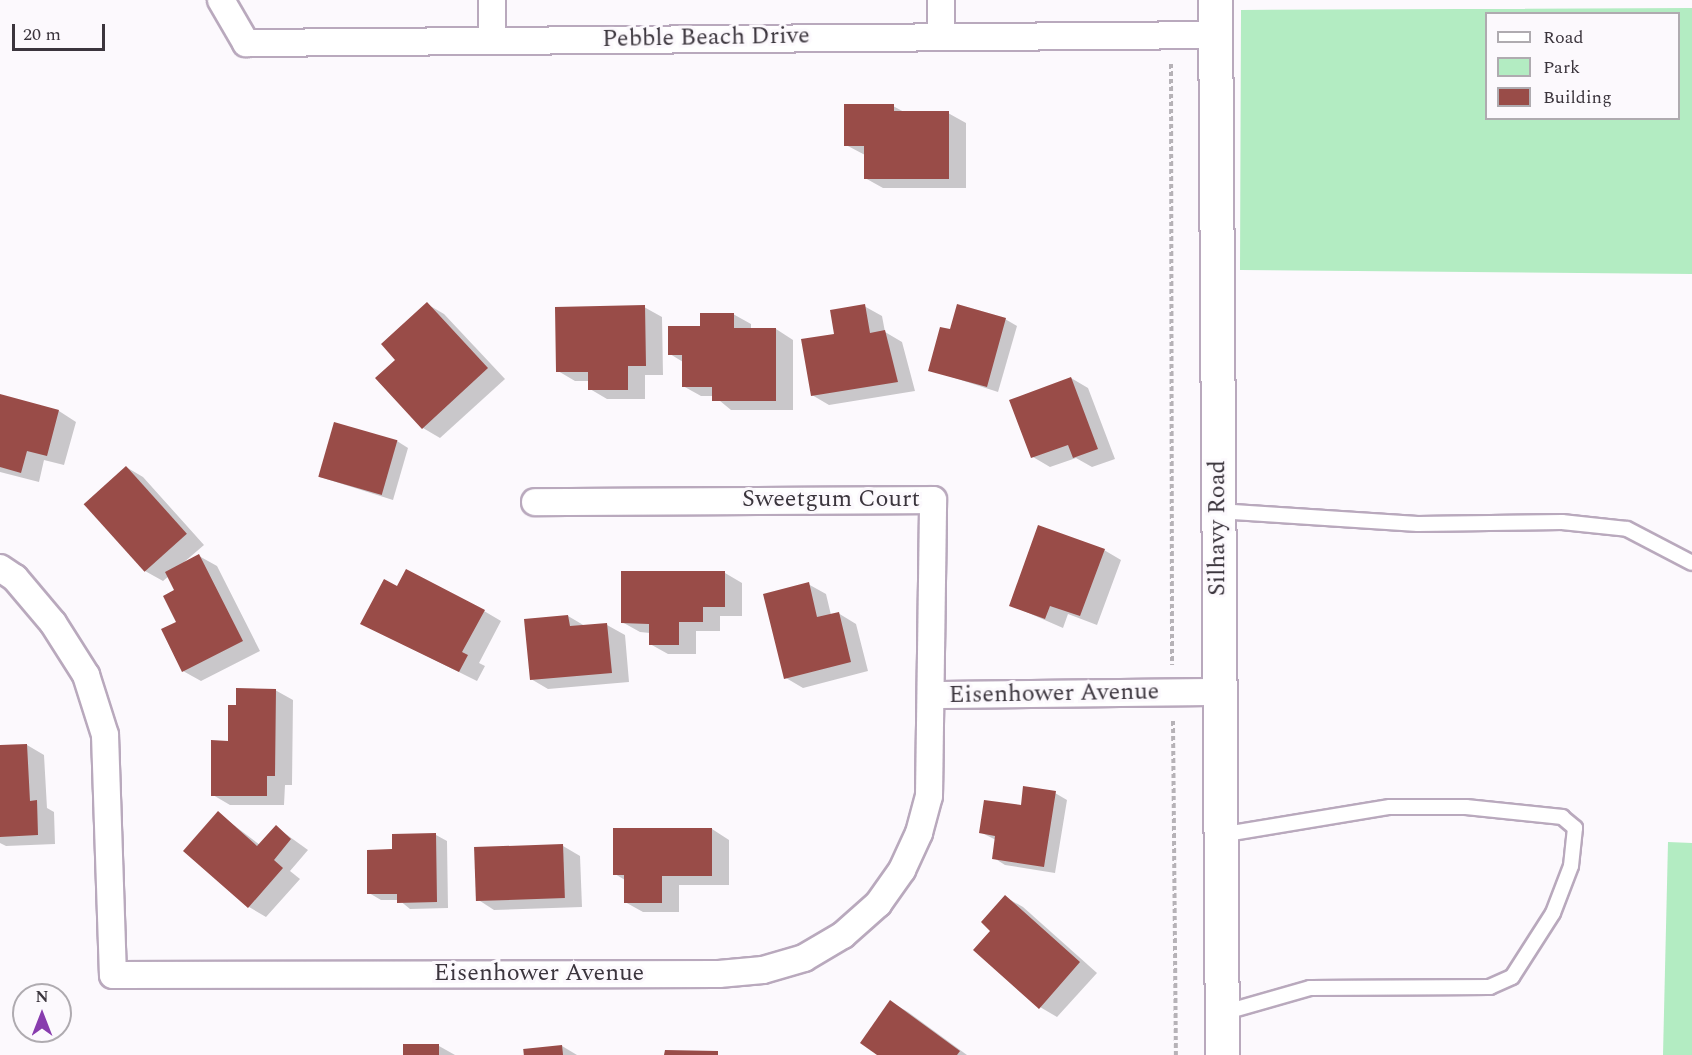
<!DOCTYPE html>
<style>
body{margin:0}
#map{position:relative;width:1692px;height:1055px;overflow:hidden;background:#fcf9fd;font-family:Spectral,serif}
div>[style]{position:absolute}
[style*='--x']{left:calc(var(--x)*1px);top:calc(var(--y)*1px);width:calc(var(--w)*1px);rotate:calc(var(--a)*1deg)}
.green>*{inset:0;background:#b3ecc2}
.shadow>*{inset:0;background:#0003}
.building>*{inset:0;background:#994c48;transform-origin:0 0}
.path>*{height:4px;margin-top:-2px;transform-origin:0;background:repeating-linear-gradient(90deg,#b6b2b7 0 4.5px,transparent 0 7.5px)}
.roads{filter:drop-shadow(2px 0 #b9a9bd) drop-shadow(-2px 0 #b9a9bd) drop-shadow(0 2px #b9a9bd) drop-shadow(0 -2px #b9a9bd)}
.service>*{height:14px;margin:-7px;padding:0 7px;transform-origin:7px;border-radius:7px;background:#fff}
.minor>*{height:26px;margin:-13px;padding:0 13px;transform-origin:13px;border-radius:13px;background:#fff}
.tertiary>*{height:33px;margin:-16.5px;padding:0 16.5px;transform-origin:16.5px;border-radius:16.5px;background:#fff}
span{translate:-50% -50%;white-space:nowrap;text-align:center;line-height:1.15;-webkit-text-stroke:6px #fcf9fd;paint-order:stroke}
.street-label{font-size:24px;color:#3b353d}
.legend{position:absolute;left:1485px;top:12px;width:195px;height:108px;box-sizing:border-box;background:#fcf9fd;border:2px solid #afabb0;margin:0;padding:8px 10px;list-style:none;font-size:18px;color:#3b353d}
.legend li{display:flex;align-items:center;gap:12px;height:30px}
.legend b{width:30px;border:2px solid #afabb0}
.north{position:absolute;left:12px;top:983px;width:60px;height:60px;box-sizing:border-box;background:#fcf9fd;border:2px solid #afabb0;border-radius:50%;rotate:0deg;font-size:16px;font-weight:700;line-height:24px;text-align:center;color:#3b353d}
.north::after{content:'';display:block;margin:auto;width:21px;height:27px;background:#883cae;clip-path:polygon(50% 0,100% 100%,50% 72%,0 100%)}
.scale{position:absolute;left:12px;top:24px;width:93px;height:27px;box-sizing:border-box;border:3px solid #3b353d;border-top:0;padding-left:8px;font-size:18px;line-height:21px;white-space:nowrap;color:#3b353d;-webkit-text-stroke:4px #fcf9fd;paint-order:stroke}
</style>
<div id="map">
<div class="green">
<i style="clip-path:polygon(evenodd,1692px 8px,1692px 274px,1240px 270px,1241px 10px,1692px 8px,1486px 14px,1678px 14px,1678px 118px,1486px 118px,1486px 14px)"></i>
<i style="clip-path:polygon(1668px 842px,1692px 843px,1692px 1055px,1663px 1055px)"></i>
</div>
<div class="shadow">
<i style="clip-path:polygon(893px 106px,906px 113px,948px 113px,966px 123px,966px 188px,883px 188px,865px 178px,865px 155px,846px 145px)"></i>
<i style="clip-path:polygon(427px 304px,444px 314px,505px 379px,440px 438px,423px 428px,397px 360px)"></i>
<i style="clip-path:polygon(864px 306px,882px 316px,885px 332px,902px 342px,915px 391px,829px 405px,812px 395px,836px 335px)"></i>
<i style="clip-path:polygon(644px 307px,662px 317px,663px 375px,645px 375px,645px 399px,607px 399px,590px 389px,590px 381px,575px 381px,558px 371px)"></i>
<i style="clip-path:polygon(733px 314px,751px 324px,751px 329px,776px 329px,793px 340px,793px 410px,731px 410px,714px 396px,701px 396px,683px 386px,683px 362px,670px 354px,702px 328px)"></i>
<i style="clip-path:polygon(1005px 319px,1017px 326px,998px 392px,930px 370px,951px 331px)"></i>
<i style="clip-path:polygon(1071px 378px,1088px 388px,1115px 459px,1092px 467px,1076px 458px,1050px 467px,1033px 457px)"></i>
<i style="clip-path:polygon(0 396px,59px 411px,76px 422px,64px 465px,44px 460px,39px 482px,0 472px)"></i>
<i style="clip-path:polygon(397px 441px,408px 448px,393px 500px,320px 477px)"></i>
<i style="clip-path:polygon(126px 467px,143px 477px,204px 545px,183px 563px,199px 556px,217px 566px,260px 651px,201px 681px,183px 671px,176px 591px,169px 576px,163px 581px,145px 571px,85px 504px)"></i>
<i style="clip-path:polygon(1104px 550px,1121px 560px,1097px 625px,1068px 614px,1063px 628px,1010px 605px)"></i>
<i style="clip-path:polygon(725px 573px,742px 583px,742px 616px,720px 616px,720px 631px,696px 631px,696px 654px,668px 654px,650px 644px,650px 633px,640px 632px,622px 622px)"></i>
<i style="clip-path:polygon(808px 584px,826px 594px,831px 615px,838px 613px,856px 624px,868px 671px,803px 688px,786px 678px)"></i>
<i style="clip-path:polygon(397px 588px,484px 611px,501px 621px,479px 663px,485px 666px,477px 681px,380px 633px)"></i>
<i style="clip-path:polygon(568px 616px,585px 626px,607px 625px,625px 635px,629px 682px,548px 689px,531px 679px)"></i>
<i style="clip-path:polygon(275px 690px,293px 700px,292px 785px,285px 785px,284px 805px,230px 805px,213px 795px,238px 706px)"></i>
<i style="clip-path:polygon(27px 745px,44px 755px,47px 808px,54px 812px,55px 844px,6px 846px,0 843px,0 746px)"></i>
<i style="clip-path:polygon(1055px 793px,1067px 800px,1055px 873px,1005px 865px,994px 858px,996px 840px,980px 832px,1022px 807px)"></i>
<i style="clip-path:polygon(218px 813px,260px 845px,276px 827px,308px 850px,290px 871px,300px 879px,266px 917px,249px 907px)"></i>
<i style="clip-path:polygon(712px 829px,729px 840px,729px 885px,679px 885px,679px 912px,643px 912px,625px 902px,625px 880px,615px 874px)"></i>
<i style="clip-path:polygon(436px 835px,447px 841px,448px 908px,410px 909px,399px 900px,381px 900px,369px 893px,393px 850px)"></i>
<i style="clip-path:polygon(563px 846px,580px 856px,582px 907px,494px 910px,477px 899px)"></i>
<i style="clip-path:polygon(1005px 897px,1023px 907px,1097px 973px,1057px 1017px,1040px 1007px,992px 930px)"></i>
<i style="clip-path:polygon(891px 1002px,908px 1012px,967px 1055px,880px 1055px)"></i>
<i style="clip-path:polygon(439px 1046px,455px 1055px,404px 1055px)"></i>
<i style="clip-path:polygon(562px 1046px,577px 1055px,524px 1055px)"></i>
</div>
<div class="building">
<i style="clip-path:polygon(844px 104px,894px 104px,894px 111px,949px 111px,949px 179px,864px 179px,864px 146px,844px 146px)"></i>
<i style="clip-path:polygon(427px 302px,488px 368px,422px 429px,375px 378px,395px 360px,381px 344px)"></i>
<i style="clip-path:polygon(865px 304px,870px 333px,885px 330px,898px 382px,811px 396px,801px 339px,834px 334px,830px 310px)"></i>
<i style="clip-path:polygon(957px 304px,1006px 318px,987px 387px,928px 371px,940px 327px,950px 329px)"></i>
<i style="clip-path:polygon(645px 305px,646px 366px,628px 366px,628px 390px,588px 390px,588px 372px,556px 372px,555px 307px)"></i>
<i style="clip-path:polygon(700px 313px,734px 313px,734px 328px,776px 328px,776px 401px,712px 401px,712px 387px,682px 387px,682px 355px,668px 355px,668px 326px,700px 326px)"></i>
<i style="clip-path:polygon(1071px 377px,1098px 449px,1073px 458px,1068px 445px,1031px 458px,1009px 400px)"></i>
<i style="clip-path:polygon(0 394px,59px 410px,47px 456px,27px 451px,21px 473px,0 467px)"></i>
<i style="left:334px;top:422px;width:66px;height:57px;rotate:16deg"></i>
<i style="left:126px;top:466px;width:91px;height:57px;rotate:48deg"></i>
<i style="clip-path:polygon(1038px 525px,1105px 549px,1080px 616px,1050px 606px,1045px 619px,1009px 606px)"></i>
<i style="clip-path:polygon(199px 554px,243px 641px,182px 672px,161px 629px,176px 622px,163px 596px,174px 590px,165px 572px)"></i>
<i style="clip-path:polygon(406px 569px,485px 610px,462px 652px,468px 655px,459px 672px,360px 624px,384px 579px,397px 586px)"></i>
<i style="clip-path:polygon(621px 571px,725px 571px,725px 607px,703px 607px,703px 622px,679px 622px,679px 645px,649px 645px,649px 624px,621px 623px)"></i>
<i style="clip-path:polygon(809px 582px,817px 617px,839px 612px,851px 662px,784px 679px,763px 594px)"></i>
<i style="clip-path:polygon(568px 615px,570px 626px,607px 623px,612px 673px,530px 680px,524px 619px)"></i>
<i style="clip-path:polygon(236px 688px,276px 689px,275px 776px,267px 776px,267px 796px,211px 796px,211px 740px,228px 741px,228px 705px,236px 705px)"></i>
<i style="clip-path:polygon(27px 744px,30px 801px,37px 800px,38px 835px,0 837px,0 745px)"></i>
<i style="clip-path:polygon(1023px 786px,1056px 791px,1044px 867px,992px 859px,995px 836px,979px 833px,984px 800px,1021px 805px)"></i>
<i style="clip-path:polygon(218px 811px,257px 846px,276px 825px,291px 839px,274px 860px,283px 868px,248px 908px,183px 851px)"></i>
<i style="clip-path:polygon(613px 828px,712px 828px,712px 876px,662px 876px,662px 903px,624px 903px,624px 875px,613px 875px)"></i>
<i style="clip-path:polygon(436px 833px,437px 902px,397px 903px,397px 894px,367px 894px,367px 850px,392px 849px,392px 834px)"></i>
<i style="left:563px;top:844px;width:54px;height:89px;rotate:88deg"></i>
<i style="clip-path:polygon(1005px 895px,1080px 962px,1039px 1009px,973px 950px,990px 931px,981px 922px)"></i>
<i style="clip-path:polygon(890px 1000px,960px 1051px,957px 1055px,877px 1055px,860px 1043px)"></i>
<i style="left:403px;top:1044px;width:36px;height:11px"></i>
<i style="left:562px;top:1045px;width:10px;height:39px;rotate:84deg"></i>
<i style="clip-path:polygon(665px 1050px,718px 1051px,718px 1055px,664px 1055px)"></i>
</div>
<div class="path">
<i style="--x:1171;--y:64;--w:601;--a:89.9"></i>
<i style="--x:1173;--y:721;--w:334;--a:89.5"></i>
</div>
<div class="roads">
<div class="service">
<i style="--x:1218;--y:511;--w:200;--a:3.7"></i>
<i style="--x:1418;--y:524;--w:144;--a:-0.8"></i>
<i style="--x:1562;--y:522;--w:65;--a:6.1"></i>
<i style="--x:1627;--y:529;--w:73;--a:27.6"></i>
<i style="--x:1220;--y:835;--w:172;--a:-9.4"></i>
<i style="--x:1390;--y:807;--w:76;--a:0"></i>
<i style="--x:1466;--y:807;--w:97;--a:5.9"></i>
<i style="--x:1562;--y:817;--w:17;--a:40"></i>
<i style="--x:1575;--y:828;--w:38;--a:96"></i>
<i style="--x:1571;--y:866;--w:50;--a:111"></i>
<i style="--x:1553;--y:913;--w:76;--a:122.6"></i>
<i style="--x:1512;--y:977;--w:24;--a:156"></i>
<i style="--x:1490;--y:987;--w:180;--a:179.7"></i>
<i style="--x:1310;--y:988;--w:91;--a:164.1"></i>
</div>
<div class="minor">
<i style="--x:221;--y:0;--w:50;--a:59.8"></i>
<i style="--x:246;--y:43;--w:969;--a:-0.47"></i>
<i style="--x:492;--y:0;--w:40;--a:90"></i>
<i style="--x:941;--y:0;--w:35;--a:90"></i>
<i style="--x:0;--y:568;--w:18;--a:34"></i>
<i style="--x:15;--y:578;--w:59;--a:49.8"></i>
<i style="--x:53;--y:623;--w:62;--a:57.6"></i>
<i style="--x:86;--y:675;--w:63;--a:72.4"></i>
<i style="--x:105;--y:735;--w:240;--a:88.1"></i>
<i style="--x:113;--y:975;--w:606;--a:-0.09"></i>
<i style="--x:719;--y:974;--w:44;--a:-5.2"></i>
<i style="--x:763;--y:970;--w:43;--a:-16.3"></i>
<i style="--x:804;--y:958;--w:45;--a:-30.5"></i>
<i style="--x:843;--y:935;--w:47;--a:-41.5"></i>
<i style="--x:878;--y:904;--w:42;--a:-54.8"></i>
<i style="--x:902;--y:870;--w:41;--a:-65.3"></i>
<i style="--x:919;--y:833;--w:38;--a:-75"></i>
<i style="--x:929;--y:796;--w:296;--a:-89.2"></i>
<i style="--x:933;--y:500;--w:398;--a:179.7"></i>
<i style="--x:932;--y:695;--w:287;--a:-0.6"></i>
</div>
<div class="tertiary">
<i style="--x:1215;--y:0;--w:1055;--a:89.62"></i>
</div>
</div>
<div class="street-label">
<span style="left:706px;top:38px;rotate:-1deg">Pebble Beach Drive</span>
<span style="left:831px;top:500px">Sweetgum Court</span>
<span style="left:1218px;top:528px;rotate:-90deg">Silhavy Road</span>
<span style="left:1054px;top:694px;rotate:-1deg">Eisenhower Avenue</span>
<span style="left:539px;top:974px">Eisenhower Avenue</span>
</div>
<ul class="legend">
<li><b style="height:8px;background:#fff"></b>Road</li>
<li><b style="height:16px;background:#b3ecc2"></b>Park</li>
<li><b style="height:16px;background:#994c48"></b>Building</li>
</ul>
<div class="north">N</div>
<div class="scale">20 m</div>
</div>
